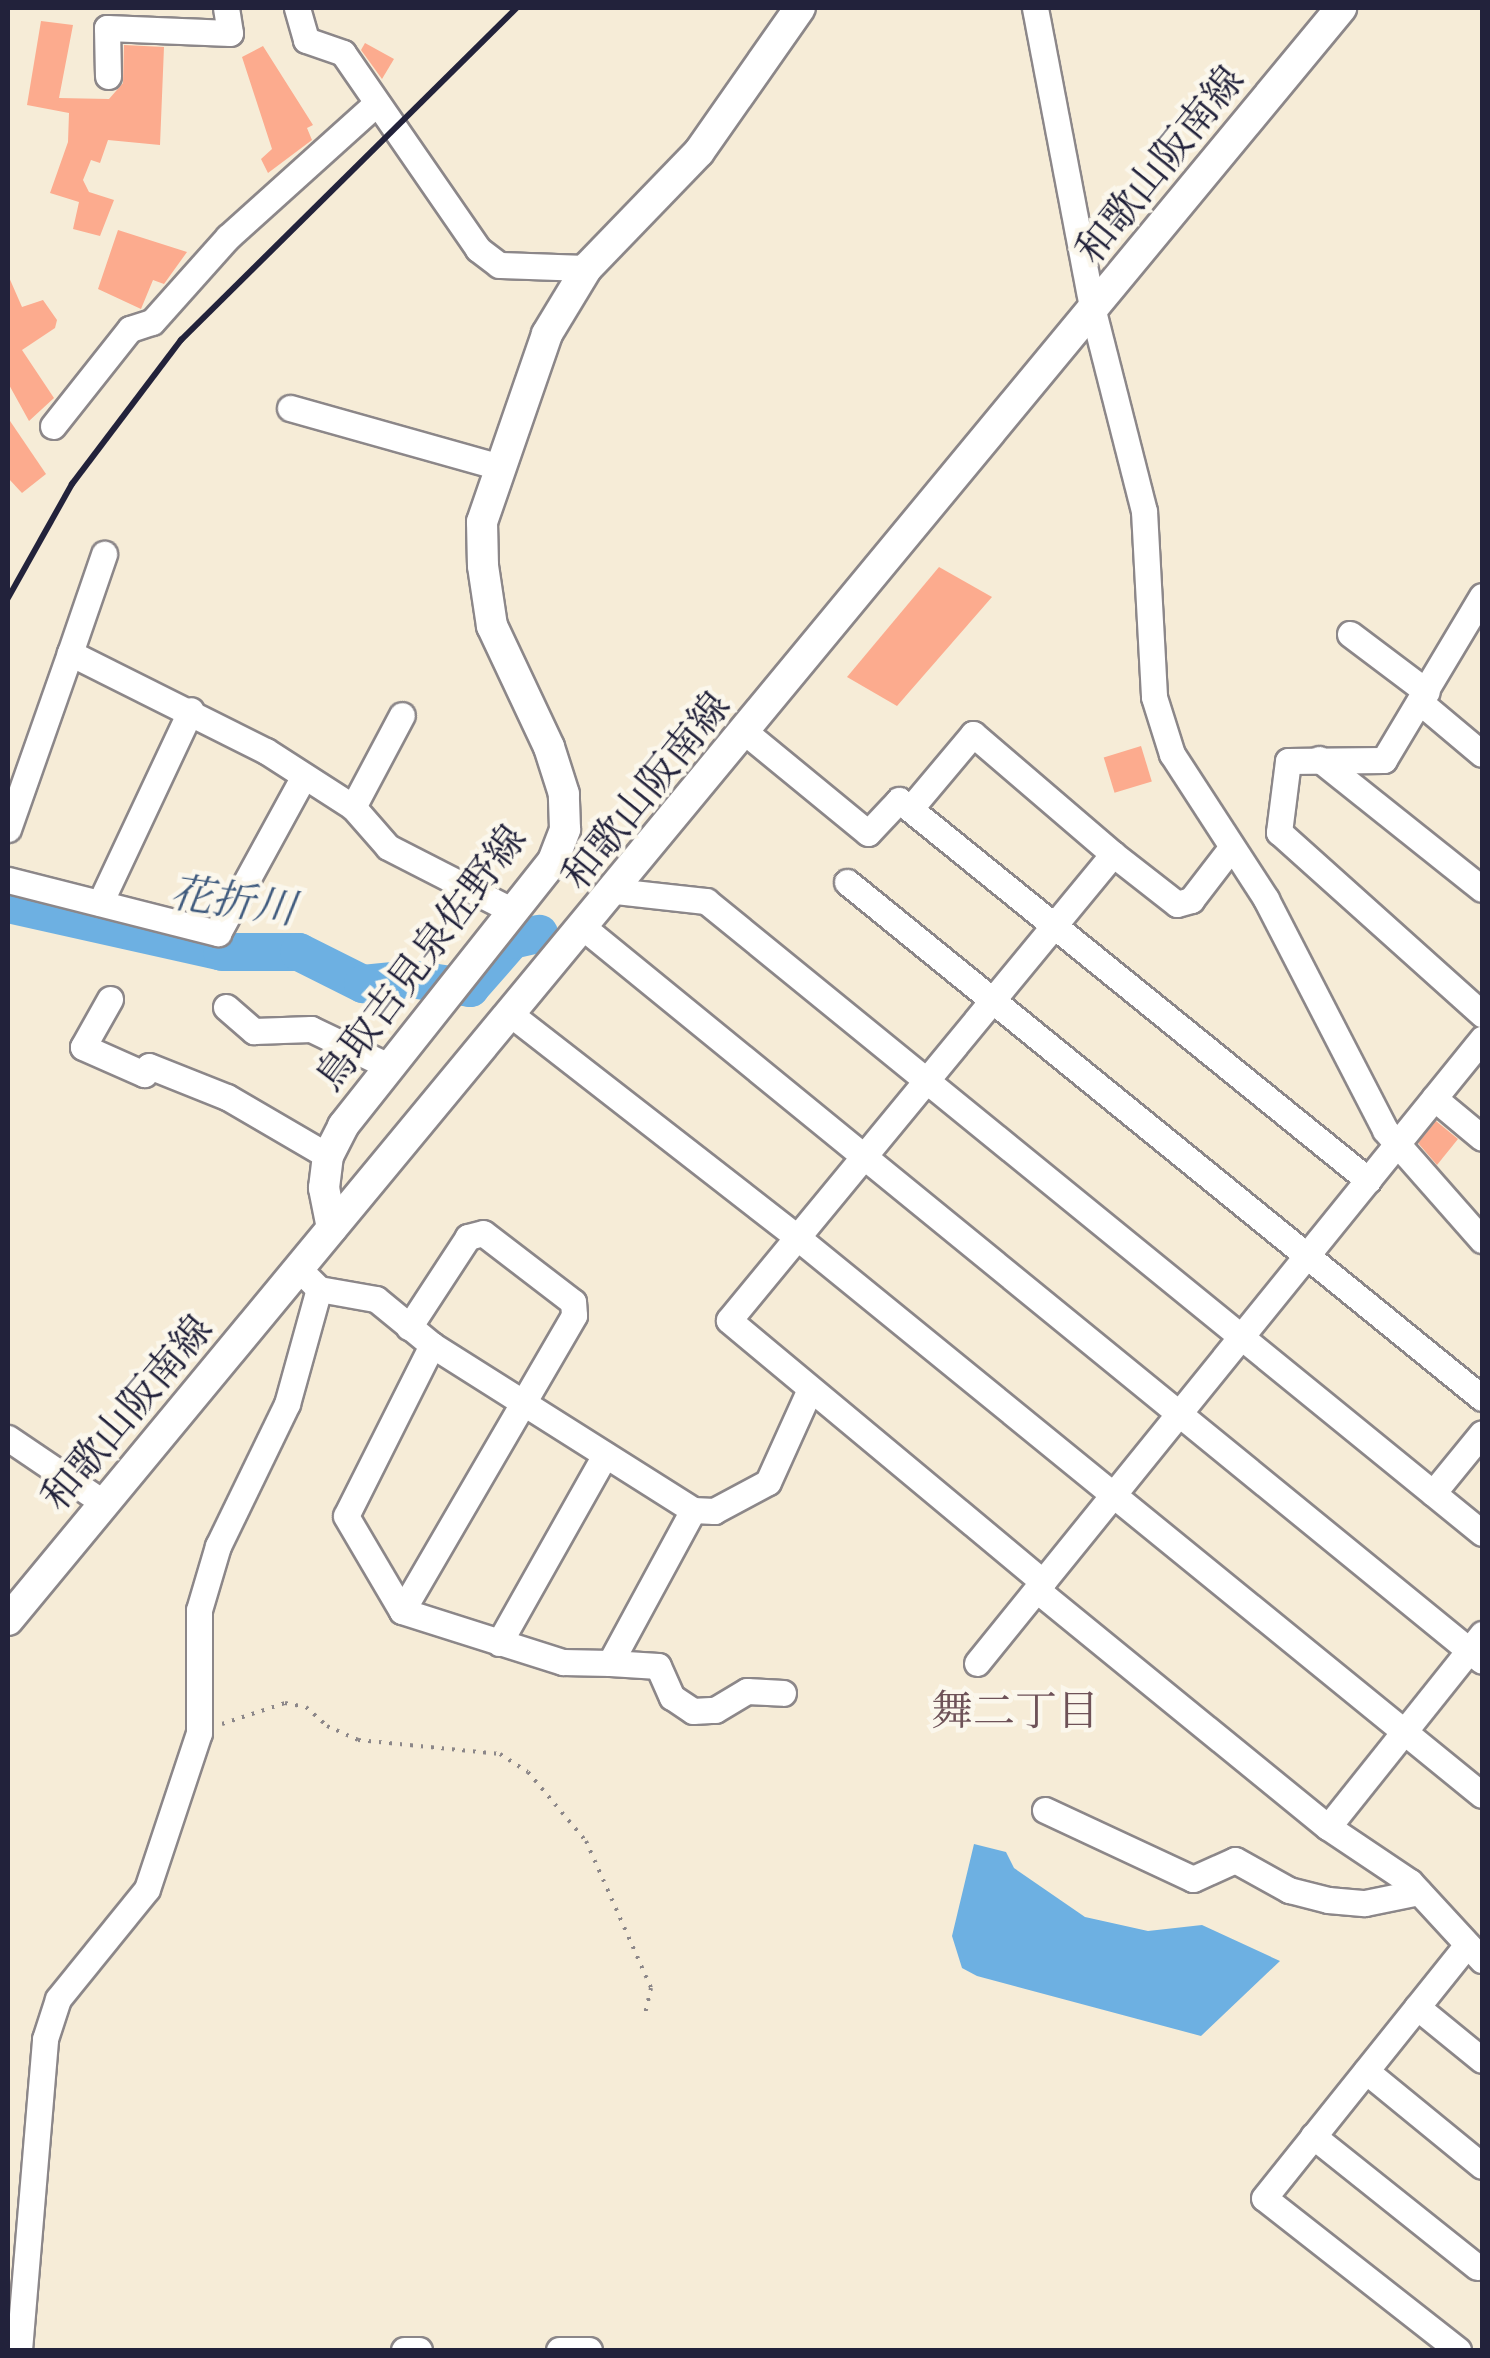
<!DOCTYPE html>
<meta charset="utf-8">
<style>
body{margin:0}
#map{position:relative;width:1490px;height:2358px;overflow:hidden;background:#f6ecd7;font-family:Alegreya,"Noto Serif JP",serif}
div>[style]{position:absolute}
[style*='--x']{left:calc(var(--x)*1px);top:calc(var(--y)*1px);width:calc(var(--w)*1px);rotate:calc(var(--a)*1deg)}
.water>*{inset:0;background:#6db0e2}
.river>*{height:38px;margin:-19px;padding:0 19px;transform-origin:19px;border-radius:19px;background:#6db0e2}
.building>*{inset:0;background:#fcab8e;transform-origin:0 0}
.path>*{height:4px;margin-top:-2px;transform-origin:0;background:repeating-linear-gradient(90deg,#8c8789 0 2.5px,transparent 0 10.5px)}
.roads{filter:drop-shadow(2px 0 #8c8789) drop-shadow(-2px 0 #8c8789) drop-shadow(0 2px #8c8789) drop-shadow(0 -2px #8c8789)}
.minor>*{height:25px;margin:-12.5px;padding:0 12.5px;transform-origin:12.5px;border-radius:12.5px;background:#fff}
.major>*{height:30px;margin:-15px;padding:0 15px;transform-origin:15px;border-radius:15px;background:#fff}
.rail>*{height:6px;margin:-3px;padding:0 3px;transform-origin:3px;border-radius:3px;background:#22223b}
span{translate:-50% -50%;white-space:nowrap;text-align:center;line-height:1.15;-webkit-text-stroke:9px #fbf7ec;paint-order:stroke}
.street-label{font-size:40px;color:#22223b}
.water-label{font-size:42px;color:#405b7e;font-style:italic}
.neighbourhood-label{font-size:42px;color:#6e5258}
.frame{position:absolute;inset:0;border:10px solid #22223b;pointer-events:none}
</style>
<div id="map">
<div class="water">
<i style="clip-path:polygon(974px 1844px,1006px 1852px,1014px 1868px,1085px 1917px,1148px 1931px,1202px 1925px,1280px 1961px,1201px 2036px,977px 1976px,962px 1968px,952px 1936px)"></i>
</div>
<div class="river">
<i style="--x:8;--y:904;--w:219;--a:12.6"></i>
<i style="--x:222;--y:952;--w:77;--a:0"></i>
<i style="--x:299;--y:952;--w:72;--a:26.6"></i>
<i style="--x:363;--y:984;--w:48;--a:-5.9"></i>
<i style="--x:411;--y:979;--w:60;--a:8.7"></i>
<i style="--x:470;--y:988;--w:64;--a:-48.8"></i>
<i style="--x:512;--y:940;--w:28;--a:-13"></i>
</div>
<div class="building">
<i style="clip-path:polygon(41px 21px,73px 25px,59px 98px,109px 99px,123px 83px,124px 45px,164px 47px,160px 145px,108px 140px,100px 163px,91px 160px,83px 180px,89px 192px,114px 200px,100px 236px,73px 229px,79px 202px,50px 193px,68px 142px,69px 113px,27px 105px)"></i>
<i style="clip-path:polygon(365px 43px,394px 59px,382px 79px,361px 50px)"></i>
<i style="clip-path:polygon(263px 46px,313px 125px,307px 128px,312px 140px,268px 173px,261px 159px,272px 149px,242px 57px)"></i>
<i style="clip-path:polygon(118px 230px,187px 252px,164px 284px,153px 280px,141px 309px,98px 289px)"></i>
<i style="clip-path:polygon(8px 275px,22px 307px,43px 300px,57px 320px,55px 328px,22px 350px,54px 398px,29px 421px,8px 383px)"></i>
<i style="clip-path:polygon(8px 418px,46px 474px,22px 493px,8px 478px)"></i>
<i style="clip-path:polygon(939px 567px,992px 597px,897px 706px,847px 677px)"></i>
<i style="left:1141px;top:746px;width:37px;height:39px;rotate:73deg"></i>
<i style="clip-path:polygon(1436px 1121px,1458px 1139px,1437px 1165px,1418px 1143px)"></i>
</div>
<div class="path">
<i style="--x:222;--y:1724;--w:66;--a:-18.4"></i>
<i style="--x:285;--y:1703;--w:21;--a:11"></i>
<i style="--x:306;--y:1707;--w:28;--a:42"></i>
<i style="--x:327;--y:1726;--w:34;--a:24"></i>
<i style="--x:358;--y:1740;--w:143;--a:5.6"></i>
<i style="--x:500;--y:1754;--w:33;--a:33"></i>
<i style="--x:528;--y:1772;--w:90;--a:50"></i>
<i style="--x:586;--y:1841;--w:161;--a:66.1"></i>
<i style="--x:651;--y:1988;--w:27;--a:103"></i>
</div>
<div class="roads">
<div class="minor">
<i style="--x:297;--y:8;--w:33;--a:74"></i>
<i style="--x:306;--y:40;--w:39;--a:19"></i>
<i style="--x:343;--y:53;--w:238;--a:55.4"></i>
<i style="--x:478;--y:249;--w:26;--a:37"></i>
<i style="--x:499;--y:265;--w:88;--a:2"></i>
<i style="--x:1035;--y:8;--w:309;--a:79.2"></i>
<i style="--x:1093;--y:311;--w:206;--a:75.7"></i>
<i style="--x:1144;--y:511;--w:186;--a:86.9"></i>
<i style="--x:1154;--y:697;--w:60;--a:72.5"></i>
<i style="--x:1172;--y:754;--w:173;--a:57"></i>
<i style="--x:1266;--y:899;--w:260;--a:62.7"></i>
<i style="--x:1385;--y:1130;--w:147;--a:48.6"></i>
<i style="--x:108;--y:76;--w:48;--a:-91.2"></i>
<i style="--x:107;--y:28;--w:123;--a:2.3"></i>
<i style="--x:230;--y:33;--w:25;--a:-99"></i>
<i style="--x:290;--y:408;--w:218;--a:15.7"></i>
<i style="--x:53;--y:426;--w:124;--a:-51.6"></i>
<i style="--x:130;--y:329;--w:23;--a:-18"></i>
<i style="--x:152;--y:322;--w:114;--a:-48.2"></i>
<i style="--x:228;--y:237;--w:200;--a:-42"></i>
<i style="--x:1482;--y:596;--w:191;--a:120.9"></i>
<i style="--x:1384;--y:760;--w:96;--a:179.4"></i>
<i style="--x:1288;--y:761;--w:72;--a:97.2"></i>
<i style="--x:1279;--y:832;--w:273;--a:41.9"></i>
<i style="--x:1350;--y:634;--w:96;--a:37"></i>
<i style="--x:70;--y:653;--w:105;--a:-71"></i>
<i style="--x:1420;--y:702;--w:81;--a:40"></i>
<i style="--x:745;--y:732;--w:159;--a:39.4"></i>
<i style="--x:868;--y:833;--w:45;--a:-46.8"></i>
<i style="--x:899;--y:800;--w:604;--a:39.02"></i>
<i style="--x:1319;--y:759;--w:208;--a:38.6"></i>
<i style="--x:353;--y:807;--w:104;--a:-62"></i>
<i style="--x:910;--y:809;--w:98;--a:-50"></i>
<i style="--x:973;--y:734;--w:184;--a:40.6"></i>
<i style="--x:8;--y:829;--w:187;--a:-70.6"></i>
<i style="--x:70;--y:653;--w:219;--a:26.6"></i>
<i style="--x:266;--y:751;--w:103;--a:32.8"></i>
<i style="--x:353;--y:807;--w:53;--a:48.8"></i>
<i style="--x:388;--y:847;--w:138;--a:27.1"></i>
<i style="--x:8;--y:880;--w:217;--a:14.2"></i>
<i style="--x:218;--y:933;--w:179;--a:-61.3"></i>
<i style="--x:847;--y:882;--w:818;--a:39.1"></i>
<i style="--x:615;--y:891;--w:92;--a:6.3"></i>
<i style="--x:706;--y:901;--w:1001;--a:39.16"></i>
<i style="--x:100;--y:903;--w:213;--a:-64.8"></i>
<i style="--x:584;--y:928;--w:1159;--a:39.22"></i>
<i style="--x:110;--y:999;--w:55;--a:119.4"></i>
<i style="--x:83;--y:1047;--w:67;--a:23.9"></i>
<i style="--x:144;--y:1074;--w:9;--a:-58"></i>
<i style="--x:149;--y:1066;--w:84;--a:21.7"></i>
<i style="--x:227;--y:1097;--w:117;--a:30.3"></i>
<i style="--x:226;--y:1007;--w:37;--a:41"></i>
<i style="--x:254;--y:1031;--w:57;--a:-2"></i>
<i style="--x:311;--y:1029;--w:83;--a:25.6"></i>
<i style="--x:513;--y:1016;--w:361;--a:37.9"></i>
<i style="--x:798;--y:1238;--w:882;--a:39.16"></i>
<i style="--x:1434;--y:1098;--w:62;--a:39.8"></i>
<i style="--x:309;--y:1279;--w:14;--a:45"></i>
<i style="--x:319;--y:1289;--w:58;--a:10"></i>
<i style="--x:376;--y:1299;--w:72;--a:39.4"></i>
<i style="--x:432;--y:1345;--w:309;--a:32.3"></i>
<i style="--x:693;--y:1510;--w:21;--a:3"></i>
<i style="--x:714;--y:1511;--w:61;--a:-28.2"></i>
<i style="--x:768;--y:1482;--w:102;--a:-65.7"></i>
<i style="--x:432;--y:1345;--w:191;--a:116.7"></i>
<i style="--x:346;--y:1516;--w:110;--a:59.5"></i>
<i style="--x:402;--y:1611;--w:169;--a:17.6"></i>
<i style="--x:563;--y:1662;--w:47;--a:1.2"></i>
<i style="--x:610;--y:1663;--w:174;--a:-61.5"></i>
<i style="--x:8;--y:1438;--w:116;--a:34.1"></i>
<i style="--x:1433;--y:1493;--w:77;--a:-50.8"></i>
<i style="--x:1043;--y:1582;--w:409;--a:-140.2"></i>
<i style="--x:729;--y:1320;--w:604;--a:-50.51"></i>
<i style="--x:1113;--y:854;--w:81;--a:38"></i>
<i style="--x:1177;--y:904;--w:15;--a:-16"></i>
<i style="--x:1191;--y:900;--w:66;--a:-52.4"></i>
<i style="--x:1037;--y:1590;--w:375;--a:39.2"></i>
<i style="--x:1328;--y:1827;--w:99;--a:33.9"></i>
<i style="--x:1410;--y:1882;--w:106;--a:47.3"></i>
<i style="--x:402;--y:1611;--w:342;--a:-59.8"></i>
<i style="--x:574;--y:1315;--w:13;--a:-94"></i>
<i style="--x:573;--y:1302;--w:113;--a:-142.5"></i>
<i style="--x:483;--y:1233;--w:16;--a:165"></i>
<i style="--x:468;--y:1237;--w:108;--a:123.2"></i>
<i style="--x:499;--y:1643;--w:216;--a:-60.6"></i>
<i style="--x:610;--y:1663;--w:48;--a:3.6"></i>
<i style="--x:658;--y:1666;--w:34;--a:66"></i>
<i style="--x:672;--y:1697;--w:25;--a:34"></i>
<i style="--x:693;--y:1711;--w:22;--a:-3"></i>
<i style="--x:715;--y:1710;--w:37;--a:-31"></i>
<i style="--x:747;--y:1691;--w:36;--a:3"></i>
<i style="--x:977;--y:1663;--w:803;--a:-51.02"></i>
<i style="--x:1045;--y:1810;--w:163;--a:25"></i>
<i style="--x:1193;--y:1879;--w:46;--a:-24.3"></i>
<i style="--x:1235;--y:1860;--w:62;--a:29.1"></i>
<i style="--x:1289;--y:1890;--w:40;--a:14.4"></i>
<i style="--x:1328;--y:1900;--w:37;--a:5"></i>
<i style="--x:1365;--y:1903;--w:55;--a:-11.5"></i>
<i style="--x:1328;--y:1827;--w:247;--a:-51.4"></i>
<i style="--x:1417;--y:2007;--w:84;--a:39.2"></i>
<i style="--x:1366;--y:2071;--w:150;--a:39.3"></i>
<i style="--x:1313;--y:2136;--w:210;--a:38.6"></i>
<i style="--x:19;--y:2350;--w:312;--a:-85.2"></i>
<i style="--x:45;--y:2039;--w:42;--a:-72"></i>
<i style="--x:58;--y:1999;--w:141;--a:-51"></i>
<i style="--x:147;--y:1889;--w:164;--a:-71.6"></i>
<i style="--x:199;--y:1733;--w:123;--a:-90"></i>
<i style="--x:199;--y:1610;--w:67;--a:-73.5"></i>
<i style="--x:218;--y:1546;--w:158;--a:-64.1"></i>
<i style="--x:287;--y:1404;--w:119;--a:-74.5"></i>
<i style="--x:404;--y:2350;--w:15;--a:0"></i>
<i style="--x:559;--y:2350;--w:30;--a:0"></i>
<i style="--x:1458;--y:2350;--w:246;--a:-141.9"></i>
<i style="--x:1264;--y:2198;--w:322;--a:-51.3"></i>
</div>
<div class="major">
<i style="--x:332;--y:1228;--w:41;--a:-101.3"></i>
<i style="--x:324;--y:1188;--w:32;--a:-83"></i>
<i style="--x:328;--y:1156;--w:34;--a:-63"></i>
<i style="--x:343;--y:1126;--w:338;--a:-51.6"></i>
<i style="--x:553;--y:861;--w:34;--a:-69"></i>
<i style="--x:565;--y:829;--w:35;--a:-92"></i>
<i style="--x:564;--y:794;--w:49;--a:-107.7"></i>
<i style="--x:549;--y:747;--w:134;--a:-115.2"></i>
<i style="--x:492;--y:626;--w:61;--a:-98.5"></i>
<i style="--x:483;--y:566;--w:44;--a:-91.3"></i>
<i style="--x:482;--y:522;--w:199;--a:-70.9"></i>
<i style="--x:547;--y:334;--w:77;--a:-58.8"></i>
<i style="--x:587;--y:268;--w:161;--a:-46"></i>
<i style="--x:699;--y:152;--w:176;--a:-55"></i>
<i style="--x:8;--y:1620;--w:2092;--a:-50.41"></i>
</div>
</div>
<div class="rail">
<i style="--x:8;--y:598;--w:131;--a:-60.7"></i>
<i style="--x:72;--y:484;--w:181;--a:-52.9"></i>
<i style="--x:181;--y:340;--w:472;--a:-44.7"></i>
</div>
<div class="street-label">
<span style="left:1160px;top:165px;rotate:-51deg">和歌山阪南線</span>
<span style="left:646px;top:791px;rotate:-51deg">和歌山阪南線</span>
<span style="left:421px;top:958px;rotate:-53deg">鳥取吉見泉佐野線</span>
<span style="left:127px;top:1413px;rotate:-50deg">和歌山阪南線</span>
</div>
<div class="water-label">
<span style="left:233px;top:901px;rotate:8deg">花折川</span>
</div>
<div class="neighbourhood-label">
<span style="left:1015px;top:1711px">舞二丁目</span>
</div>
<div class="frame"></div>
</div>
